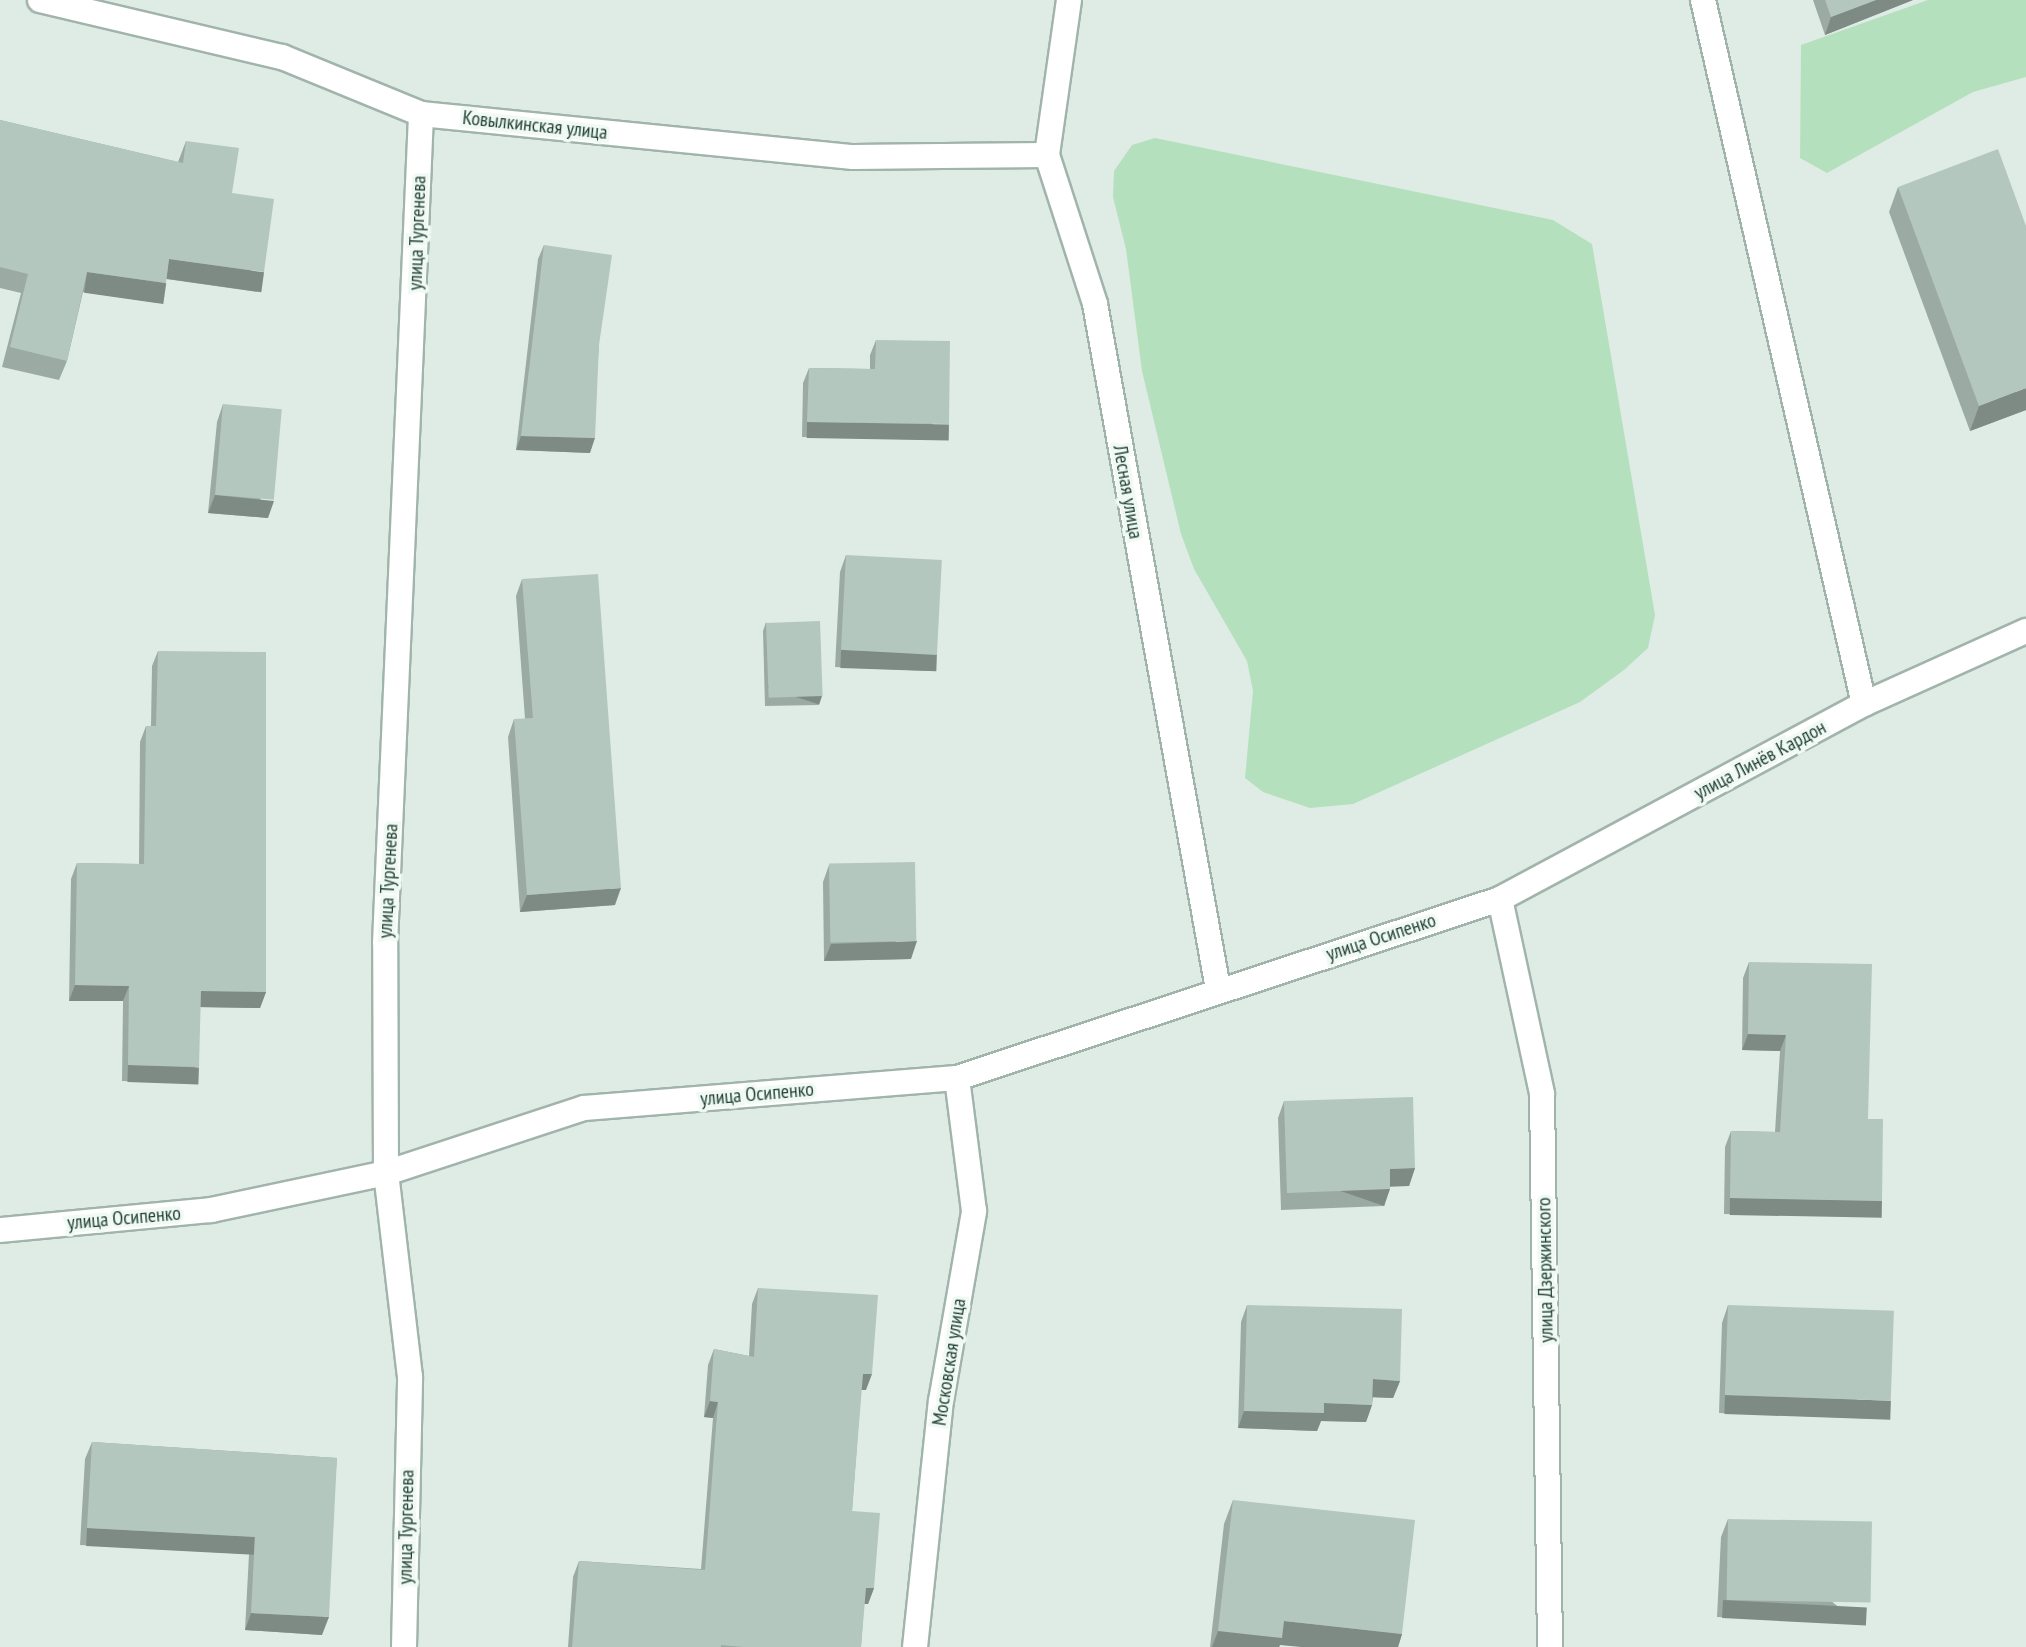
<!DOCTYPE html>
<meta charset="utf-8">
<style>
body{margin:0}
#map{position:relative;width:2026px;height:1647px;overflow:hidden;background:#dfece5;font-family:"PT Sans Narrow",sans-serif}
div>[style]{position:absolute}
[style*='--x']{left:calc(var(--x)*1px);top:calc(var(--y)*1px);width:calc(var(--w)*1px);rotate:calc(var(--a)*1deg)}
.green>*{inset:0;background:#b5e0bd}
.roads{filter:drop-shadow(2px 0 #a1b4ac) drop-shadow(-2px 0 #a1b4ac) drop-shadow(0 2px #a1b4ac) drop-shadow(0 -2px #a1b4ac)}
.minor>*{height:24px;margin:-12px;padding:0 12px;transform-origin:12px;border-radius:12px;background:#fff}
.wall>*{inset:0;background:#9baba3}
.shaded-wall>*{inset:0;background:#7e8b85;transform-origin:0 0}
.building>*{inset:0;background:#b4c7be;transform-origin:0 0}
span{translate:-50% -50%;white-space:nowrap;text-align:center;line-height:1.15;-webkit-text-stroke:7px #f0f9f3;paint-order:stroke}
.street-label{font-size:20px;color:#1e3e32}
</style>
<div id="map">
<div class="green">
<i style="clip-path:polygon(1928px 0,2026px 0,2026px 77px,1973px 92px,1827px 173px,1800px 158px,1801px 45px)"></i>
<i style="clip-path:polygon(1155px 138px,1553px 220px,1592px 244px,1655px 615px,1648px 648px,1624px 670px,1580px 702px,1353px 804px,1310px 808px,1263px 792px,1245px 778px,1253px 691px,1247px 661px,1194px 569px,1181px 534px,1142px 371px,1126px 249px,1113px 197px,1114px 171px,1132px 145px)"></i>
</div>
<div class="roads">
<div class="minor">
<i style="--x:40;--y:0;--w:249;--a:13.3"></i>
<i style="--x:282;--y:57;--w:150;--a:22.3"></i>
<i style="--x:421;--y:114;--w:434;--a:5.7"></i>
<i style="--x:853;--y:157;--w:194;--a:-0.6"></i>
<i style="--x:1069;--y:0;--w:157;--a:98.1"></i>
<i style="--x:1047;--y:155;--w:157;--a:72.1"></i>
<i style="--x:1095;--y:304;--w:696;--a:79.82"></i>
<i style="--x:1703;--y:0;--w:722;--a:77.12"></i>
<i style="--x:1500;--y:899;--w:199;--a:77.8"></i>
<i style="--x:1542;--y:1094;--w:553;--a:89.17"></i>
<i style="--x:0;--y:1230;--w:212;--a:-5.4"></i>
<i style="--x:211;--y:1210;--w:179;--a:-11.9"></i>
<i style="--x:386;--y:1173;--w:208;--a:-18.2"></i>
<i style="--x:584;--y:1108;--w:374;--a:-4.6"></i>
<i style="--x:957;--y:1078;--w:572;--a:-18.24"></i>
<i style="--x:1500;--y:899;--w:413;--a:-28.2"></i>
<i style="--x:1864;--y:704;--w:178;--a:-24.3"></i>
<i style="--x:404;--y:1647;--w:270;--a:-88.7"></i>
<i style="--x:410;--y:1377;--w:205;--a:-96.7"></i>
<i style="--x:386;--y:1173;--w:230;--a:-90.2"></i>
<i style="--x:385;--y:943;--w:830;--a:-87.51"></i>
<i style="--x:915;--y:1647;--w:247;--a:-84"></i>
<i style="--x:941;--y:1401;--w:193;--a:-80.1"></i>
<i style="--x:974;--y:1211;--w:134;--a:-97.3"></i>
</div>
</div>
<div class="wall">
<i style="clip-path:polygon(1813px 0,1913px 0,1825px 35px)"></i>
<i style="clip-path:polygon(0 120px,178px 162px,186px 141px,232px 193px,257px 292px,166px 279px,159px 303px,83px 292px,67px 361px,59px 380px,2px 367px,21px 293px,0 288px)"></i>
<i style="clip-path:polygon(1898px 187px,2026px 410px,1970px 431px,1889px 212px)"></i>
<i style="clip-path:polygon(544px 245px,599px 345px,590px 453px,516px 450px,538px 259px)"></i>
<i style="clip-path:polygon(876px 340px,943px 440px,802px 437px,803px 383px,809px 368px,870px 369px,870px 355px)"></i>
<i style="clip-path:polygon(223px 404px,268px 518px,208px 513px,217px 422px)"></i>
<i style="clip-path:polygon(846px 555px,937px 654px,930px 671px,835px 667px,840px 572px)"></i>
<i style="clip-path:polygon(522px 579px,615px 905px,520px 912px,508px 737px,514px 719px,525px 719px,516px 596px)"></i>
<i style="clip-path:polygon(766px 622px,819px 705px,765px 706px,763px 631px)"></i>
<i style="clip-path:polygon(158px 651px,266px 992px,260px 1008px,200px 1007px,194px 1083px,122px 1081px,123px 1001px,69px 1001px,71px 879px,77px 863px,139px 864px,140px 742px,146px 726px,151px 726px,152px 666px)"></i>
<i style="clip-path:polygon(829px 865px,911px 959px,824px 961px,823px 882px)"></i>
<i style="clip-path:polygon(1749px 962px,1868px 1119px,1882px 1201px,1876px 1217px,1724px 1214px,1725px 1147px,1731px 1131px,1775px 1132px,1780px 1051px,1742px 1050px,1743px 978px)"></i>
<i style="clip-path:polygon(1284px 1101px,1415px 1168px,1409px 1186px,1390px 1186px,1384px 1206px,1281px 1210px,1278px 1118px)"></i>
<i style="clip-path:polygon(758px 1288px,866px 1390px,861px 1390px,852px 1511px,874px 1588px,868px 1604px,864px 1604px,861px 1647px,568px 1647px,573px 1577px,579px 1561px,701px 1569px,713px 1418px,704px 1417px,708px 1365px,714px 1349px,749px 1356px,752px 1304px)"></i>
<i style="clip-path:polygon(1247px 1305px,1400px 1381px,1393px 1398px,1373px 1397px,1372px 1405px,1366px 1422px,1321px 1421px,1317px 1431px,1238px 1428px,1241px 1322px)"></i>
<i style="clip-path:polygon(1728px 1305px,1884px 1419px,1719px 1413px,1722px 1323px)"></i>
<i style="clip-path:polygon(92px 1442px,337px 1458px,322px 1635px,245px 1630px,249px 1554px,80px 1545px,85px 1459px)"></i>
<i style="clip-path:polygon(1233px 1500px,1402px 1634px,1398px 1647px,1280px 1645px,1279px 1647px,1210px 1647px,1224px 1524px)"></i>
<i style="clip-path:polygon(1728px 1519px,1860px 1624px,1717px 1617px,1721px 1537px)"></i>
</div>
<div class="shaded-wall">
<i style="clip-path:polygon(1876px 0,1913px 0,1825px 35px,1831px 17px)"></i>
<i style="left:169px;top:259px;width:96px;height:20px;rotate:8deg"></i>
<i style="left:87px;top:272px;width:80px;height:21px;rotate:8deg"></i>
<i style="clip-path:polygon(2026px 388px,2026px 410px,1970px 431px,1979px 406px)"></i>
<i style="left:807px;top:422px;width:142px;height:16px;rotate:1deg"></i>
<i style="clip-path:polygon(521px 436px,595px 438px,590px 453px,516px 450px)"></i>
<i style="clip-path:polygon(215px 495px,274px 501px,268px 518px,208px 513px)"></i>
<i style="left:841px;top:650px;width:96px;height:18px;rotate:2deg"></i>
<i style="left:822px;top:696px;width:9px;height:54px;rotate:108deg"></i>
<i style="clip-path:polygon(621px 888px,615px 905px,520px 912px,527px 895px)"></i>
<i style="clip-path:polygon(917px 941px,911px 959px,824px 961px,831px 944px)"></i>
<i style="clip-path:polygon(75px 985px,129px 986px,123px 1001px,69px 1001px)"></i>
<i style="clip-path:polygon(201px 991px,266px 992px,260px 1008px,195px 1007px)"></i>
<i style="clip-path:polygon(1748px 1034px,1786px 1035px,1780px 1051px,1742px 1050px)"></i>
<i style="left:128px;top:1065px;width:71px;height:17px;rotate:2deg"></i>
<i style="clip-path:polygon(1415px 1168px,1409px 1186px,1384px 1187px,1390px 1169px)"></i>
<i style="left:1390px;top:1189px;width:18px;height:103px;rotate:109deg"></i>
<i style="left:1730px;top:1198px;width:152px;height:17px;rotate:1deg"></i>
<i style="clip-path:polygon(863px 1374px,872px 1374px,866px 1390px,857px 1390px)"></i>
<i style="clip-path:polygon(1373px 1379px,1400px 1381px,1393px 1398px,1366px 1397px)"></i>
<i style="left:1725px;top:1395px;width:166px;height:19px;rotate:2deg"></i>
<i style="clip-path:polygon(710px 1401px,718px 1402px,713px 1418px,704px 1417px)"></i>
<i style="clip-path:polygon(1324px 1403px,1372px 1405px,1366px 1422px,1321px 1421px,1317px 1431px,1238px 1428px,1244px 1411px)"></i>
<i style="left:87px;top:1528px;width:168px;height:18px;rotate:3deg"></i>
<i style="clip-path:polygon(866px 1588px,874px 1588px,868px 1604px,860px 1604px)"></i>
<i style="left:1723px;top:1600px;width:144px;height:18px;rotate:3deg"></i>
<i style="clip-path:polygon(251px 1613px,329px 1617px,322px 1635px,245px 1630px)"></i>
<i style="clip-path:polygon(1284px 1621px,1402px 1634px,1398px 1647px,1301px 1647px,1280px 1645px,1279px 1647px,1212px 1647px,1218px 1631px)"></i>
</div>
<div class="building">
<i style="clip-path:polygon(1825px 0,1876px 0,1831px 17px)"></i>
<i style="clip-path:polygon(0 120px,183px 163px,186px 141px,239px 148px,232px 193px,274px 199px,264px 272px,169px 259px,166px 283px,87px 272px,67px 361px,10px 347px,28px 274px,0 267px)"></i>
<i style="clip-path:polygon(1998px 149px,2026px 226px,2026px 388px,1979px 406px,1898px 187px)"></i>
<i style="clip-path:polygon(544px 245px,612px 255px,599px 345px,595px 438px,521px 436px)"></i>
<i style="clip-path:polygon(876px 340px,950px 341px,949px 424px,807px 422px,809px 368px,875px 369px)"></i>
<i style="left:223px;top:404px;width:59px;height:91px;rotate:5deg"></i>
<i style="left:846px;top:555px;width:96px;height:95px;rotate:3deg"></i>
<i style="clip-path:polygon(598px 574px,621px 888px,527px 895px,514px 719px,533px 718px,522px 579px)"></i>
<i style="left:820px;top:621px;width:75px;height:54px;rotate:88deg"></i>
<i style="clip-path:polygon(158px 651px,266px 652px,266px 992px,201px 991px,199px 1067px,128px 1065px,129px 986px,75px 985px,77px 863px,144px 864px,146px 726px,156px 726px)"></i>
<i style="left:915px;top:862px;width:79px;height:86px;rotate:89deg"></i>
<i style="clip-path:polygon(1749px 962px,1872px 964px,1868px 1119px,1883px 1119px,1882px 1201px,1730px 1198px,1731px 1131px,1780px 1132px,1786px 1035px,1748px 1034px)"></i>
<i style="clip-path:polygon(1413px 1097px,1415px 1168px,1390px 1169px,1390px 1189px,1287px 1193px,1284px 1101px)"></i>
<i style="clip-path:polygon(758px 1288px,878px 1295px,872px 1374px,863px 1374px,852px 1511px,880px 1513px,874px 1588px,866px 1588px,861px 1647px,743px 1647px,721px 1645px,721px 1647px,572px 1647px,579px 1561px,705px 1570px,718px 1402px,710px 1401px,714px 1349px,754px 1357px)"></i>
<i style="clip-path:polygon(1247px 1305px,1402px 1309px,1400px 1381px,1373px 1379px,1372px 1405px,1324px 1403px,1324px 1413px,1244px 1411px)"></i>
<i style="left:1728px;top:1305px;width:166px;height:90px;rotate:2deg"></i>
<i style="clip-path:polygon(92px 1442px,337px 1458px,329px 1617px,251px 1613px,255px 1537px,87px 1528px)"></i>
<i style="clip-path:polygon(1233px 1500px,1415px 1520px,1402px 1634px,1284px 1621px,1282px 1638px,1218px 1631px)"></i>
<i style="left:1728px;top:1519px;width:144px;height:81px;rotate:1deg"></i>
</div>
<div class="street-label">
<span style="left:535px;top:125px;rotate:6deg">Ковылкинская улица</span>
<span style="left:417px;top:233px;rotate:-88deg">улица Тургенева</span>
<span style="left:1128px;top:492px;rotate:80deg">Лесная улица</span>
<span style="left:1760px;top:760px;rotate:-28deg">улица Линёв Кардон</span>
<span style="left:388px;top:881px;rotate:-87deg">улица Тургенева</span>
<span style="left:1381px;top:937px;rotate:-18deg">улица Осипенко</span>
<span style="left:757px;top:1094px;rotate:-5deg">улица Осипенко</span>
<span style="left:124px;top:1218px;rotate:-5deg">улица Осипенко</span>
<span style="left:1545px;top:1270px;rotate:-91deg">улица Дзержинского</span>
<span style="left:949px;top:1362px;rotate:-81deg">Московская улица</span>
<span style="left:406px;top:1527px;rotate:-89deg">улица Тургенева</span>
</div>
</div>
